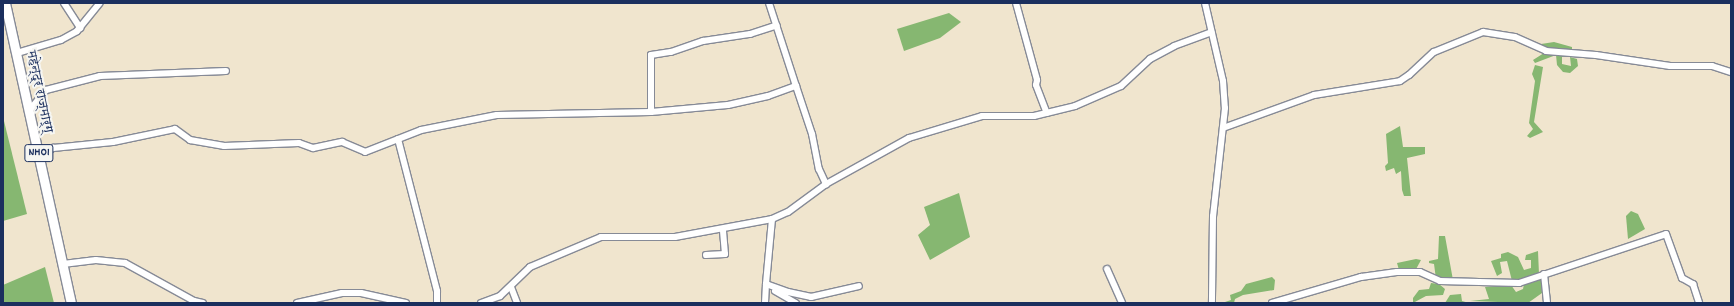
<!DOCTYPE html>
<meta charset="utf-8">
<style>
body{margin:0}
#map{position:relative;width:1734px;height:306px;overflow:hidden;background:#f0e5ce;font-family:Dekko,"Playpen Sans Deva",sans-serif}
div>[style]{position:absolute}
[style*='--x']{left:calc(var(--x)*1px);top:calc(var(--y)*1px);width:calc(var(--w)*1px);rotate:calc(var(--a)*1deg)}
.forest>*{inset:0;background:#86b771}
.roads{filter:drop-shadow(1px 0 #868a96) drop-shadow(-1px 0 #868a96) drop-shadow(0 1px #868a96) drop-shadow(0 -1px #868a96)}
.minor>*{height:6px;margin:-3px;padding:0 3px;transform-origin:3px;border-radius:3px;background:#fff}
.highway>*{height:9px;margin:-4.5px;padding:0 4.5px;transform-origin:4.5px;border-radius:4.5px;background:#fff}
span{translate:-50% -50%;white-space:nowrap;text-align:center;line-height:1.15;-webkit-text-stroke:4px #f6f6f2;paint-order:stroke}
.shield-label span{padding:1px 3px;background:#f6f6f2;border:1px solid;border-radius:3px;-webkit-text-stroke-width:0}
.shield-label{font-size:12px;color:#1b2f5e;font-weight:700}
.street-label{font-size:13px;color:#1b2f5e}
.frame{position:absolute;inset:0;border:4px solid #1b2f5e;pointer-events:none}
</style>
<div id="map">
<div class="forest">
<i style="clip-path:polygon(949px 13px,961px 22px,940px 38px,904px 51px,897px 29px)"></i>
<i style="clip-path:polygon(1554px 42px,1572px 47px,1572px 51px,1541px 47px,1541px 44px)"></i>
<i style="clip-path:polygon(1544px 53px,1567px 54px,1568px 56px,1562px 57px,1562px 64px,1571px 66px,1570px 57px,1577px 59px,1578px 66px,1570px 73px,1563px 72px,1557px 65px,1556px 55px,1535px 63px,1533px 60px)"></i>
<i style="clip-path:polygon(1535px 65px,1543px 67px,1534px 122px,1543px 132px,1530px 138px,1527px 136px,1533px 129px,1529px 123px,1535px 81px,1532px 74px)"></i>
<i style="clip-path:polygon(3px 117px,27px 214px,3px 221px)"></i>
<i style="clip-path:polygon(1400px 126px,1403px 147px,1425px 147px,1425px 154px,1407px 158px,1411px 196px,1404px 196px,1402px 190px,1401px 171px,1396px 174px,1394px 168px,1386px 171px,1385px 166px,1388px 163px,1386px 134px)"></i>
<i style="clip-path:polygon(959px 193px,970px 237px,930px 260px,918px 235px,930px 225px,924px 207px)"></i>
<i style="clip-path:polygon(1631px 211px,1638px 214px,1645px 229px,1628px 239px,1626px 216px)"></i>
<i style="clip-path:polygon(1439px 236px,1445px 236px,1453px 280px,1436px 279px,1434px 264px,1429px 263px,1429px 261px,1438px 259px)"></i>
<i style="clip-path:polygon(1538px 251px,1539px 274px,1518px 281px,1512px 281px,1507px 261px,1500px 262px,1502px 273px,1497px 276px,1491px 261px,1501px 258px,1501px 254px,1508px 252px,1518px 257px,1524px 270px,1531px 268px,1531px 260px,1525px 260px,1526px 255px)"></i>
<i style="clip-path:polygon(1416px 259px,1421px 260px,1415px 271px,1399px 270px,1397px 263px)"></i>
<i style="clip-path:polygon(45px 267px,54px 303px,3px 303px,3px 285px)"></i>
<i style="clip-path:polygon(1272px 277px,1275px 280px,1274px 290px,1243px 295px,1235px 299px,1234px 303px,1225px 302px,1231px 300px,1230px 295px,1241px 291px,1246px 284px)"></i>
<i style="clip-path:polygon(1541px 279px,1542px 293px,1528px 303px,1470px 301px,1489px 299px,1485px 287px,1511px 285px,1516px 292px,1523px 289px,1524px 284px)"></i>
<i style="clip-path:polygon(1431px 283px,1439px 284px,1445px 289px,1443px 295px,1426px 296px,1413px 303px,1413px 298px,1419px 290px,1429px 289px)"></i>
<i style="clip-path:polygon(1461px 294px,1462px 301px,1469px 303px,1445px 303px,1450px 295px)"></i>
</div>
<div class="roads">
<div class="minor">
<i style="--x:64;--y:3;--w:30;--a:57"></i>
<i style="--x:769;--y:3;--w:87;--a:72"></i>
<i style="--x:1016;--y:3;--w:80;--a:74.7"></i>
<i style="--x:1037;--y:80;--w:5;--a:101"></i>
<i style="--x:1036;--y:85;--w:30;--a:69"></i>
<i style="--x:1205;--y:3;--w:80;--a:77"></i>
<i style="--x:1223;--y:81;--w:27;--a:86"></i>
<i style="--x:1225;--y:108;--w:109;--a:96.3"></i>
<i style="--x:1213;--y:216;--w:87;--a:90.7"></i>
<i style="--x:17;--y:53;--w:46;--a:-16.5"></i>
<i style="--x:61;--y:40;--w:18;--a:-29"></i>
<i style="--x:77;--y:31;--w:36;--a:-51"></i>
<i style="--x:29;--y:111;--w:27;--a:-51"></i>
<i style="--x:46;--y:90;--w:56;--a:-14.5"></i>
<i style="--x:100;--y:76;--w:126;--a:-2.3"></i>
<i style="--x:651;--y:112;--w:57;--a:-90"></i>
<i style="--x:651;--y:55;--w:20;--a:-9"></i>
<i style="--x:671;--y:52;--w:34;--a:-19"></i>
<i style="--x:703;--y:41;--w:48;--a:-8.5"></i>
<i style="--x:750;--y:34;--w:28;--a:-18"></i>
<i style="--x:1223;--y:128;--w:97;--a:-19.9"></i>
<i style="--x:1314;--y:95;--w:87;--a:-9.2"></i>
<i style="--x:1400;--y:81;--w:11;--a:-34"></i>
<i style="--x:1409;--y:75;--w:34;--a:-43"></i>
<i style="--x:1434;--y:52;--w:53;--a:-22.2"></i>
<i style="--x:1483;--y:32;--w:32;--a:9"></i>
<i style="--x:1515;--y:37;--w:34;--a:24"></i>
<i style="--x:1546;--y:51;--w:50;--a:4.6"></i>
<i style="--x:1596;--y:55;--w:75;--a:8.5"></i>
<i style="--x:1670;--y:66;--w:42;--a:0"></i>
<i style="--x:1712;--y:66;--w:20;--a:18"></i>
<i style="--x:398;--y:139;--w:157;--a:75.6"></i>
<i style="--x:437;--y:291;--w:12;--a:90"></i>
<i style="--x:39;--y:157;--w:17;--a:-33"></i>
<i style="--x:53;--y:148;--w:60;--a:-5.7"></i>
<i style="--x:113;--y:142;--w:63;--a:-11.8"></i>
<i style="--x:175;--y:129;--w:19;--a:36"></i>
<i style="--x:190;--y:140;--w:35;--a:10"></i>
<i style="--x:224;--y:146;--w:75;--a:-2.3"></i>
<i style="--x:299;--y:143;--w:15;--a:20"></i>
<i style="--x:313;--y:148;--w:30;--a:-12"></i>
<i style="--x:342;--y:142;--w:25;--a:23"></i>
<i style="--x:365;--y:152;--w:60;--a:-21.4"></i>
<i style="--x:421;--y:130;--w:77;--a:-11.2"></i>
<i style="--x:497;--y:115;--w:154;--a:-1.1"></i>
<i style="--x:651;--y:112;--w:77;--a:-5.2"></i>
<i style="--x:728;--y:105;--w:41;--a:-12.7"></i>
<i style="--x:768;--y:96;--w:30;--a:-20"></i>
<i style="--x:796;--y:86;--w:51;--a:71.6"></i>
<i style="--x:812;--y:134;--w:36;--a:79"></i>
<i style="--x:819;--y:169;--w:17;--a:65"></i>
<i style="--x:772;--y:219;--w:65;--a:95.3"></i>
<i style="--x:766;--y:284;--w:23;--a:20"></i>
<i style="--x:788;--y:292;--w:24;--a:12"></i>
<i style="--x:811;--y:297;--w:49;--a:-12.9"></i>
<i style="--x:706;--y:255;--w:19;--a:-3"></i>
<i style="--x:725;--y:254;--w:25;--a:-95"></i>
<i style="--x:63;--y:264;--w:33;--a:-7"></i>
<i style="--x:96;--y:260;--w:29;--a:6"></i>
<i style="--x:125;--y:263;--w:79;--a:28.8"></i>
<i style="--x:194;--y:301;--w:9;--a:13"></i>
<i style="--x:1107;--y:269;--w:37;--a:66"></i>
<i style="--x:1544;--y:274;--w:29;--a:84"></i>
<i style="--x:511;--y:287;--w:17;--a:69"></i>
<i style="--x:775;--y:291;--w:24;--a:30"></i>
<i style="--x:297;--y:303;--w:46;--a:-12.5"></i>
<i style="--x:342;--y:293;--w:19;--a:0"></i>
<i style="--x:361;--y:293;--w:46;--a:12.5"></i>
<i style="--x:481;--y:303;--w:20;--a:-20"></i>
<i style="--x:500;--y:296;--w:42;--a:-44"></i>
<i style="--x:530;--y:267;--w:77;--a:-22.9"></i>
<i style="--x:601;--y:237;--w:74;--a:0"></i>
<i style="--x:675;--y:237;--w:99;--a:-10.5"></i>
<i style="--x:772;--y:219;--w:17;--a:-24"></i>
<i style="--x:788;--y:212;--w:47;--a:-36.4"></i>
<i style="--x:826;--y:184;--w:95;--a:-29"></i>
<i style="--x:909;--y:138;--w:76;--a:-16.8"></i>
<i style="--x:982;--y:116;--w:52;--a:0"></i>
<i style="--x:1034;--y:116;--w:42;--a:-13.7"></i>
<i style="--x:1075;--y:106;--w:50;--a:-23.5"></i>
<i style="--x:1121;--y:86;--w:40;--a:-43"></i>
<i style="--x:1150;--y:59;--w:27;--a:-28"></i>
<i style="--x:1174;--y:46;--w:40;--a:-20.2"></i>
<i style="--x:765;--y:303;--w:19;--a:-87"></i>
<i style="--x:766;--y:284;--w:2;--a:27"></i>
<i style="--x:1272;--y:303;--w:93;--a:-16.3"></i>
<i style="--x:1361;--y:277;--w:36;--a:-8"></i>
<i style="--x:1397;--y:272;--w:23;--a:0"></i>
<i style="--x:1420;--y:272;--w:22;--a:24"></i>
<i style="--x:1440;--y:281;--w:79;--a:1.5"></i>
<i style="--x:1519;--y:283;--w:155;--a:-18.4"></i>
<i style="--x:1666;--y:234;--w:47;--a:70"></i>
<i style="--x:1682;--y:278;--w:13;--a:29"></i>
<i style="--x:1693;--y:284;--w:20;--a:72"></i>
</div>
<div class="highway">
<i style="--x:5;--y:3;--w:307;--a:77.6"></i>
</div>
</div>
<div class="shield-label">
<span style="left:39px;top:153px">NH01</span>
</div>
<div class="street-label">
<span style="left:38px;top:92px;rotate:78deg">महेन्द्र राज्मार्ग्</span>
</div>
<div class="frame"></div>
</div>
